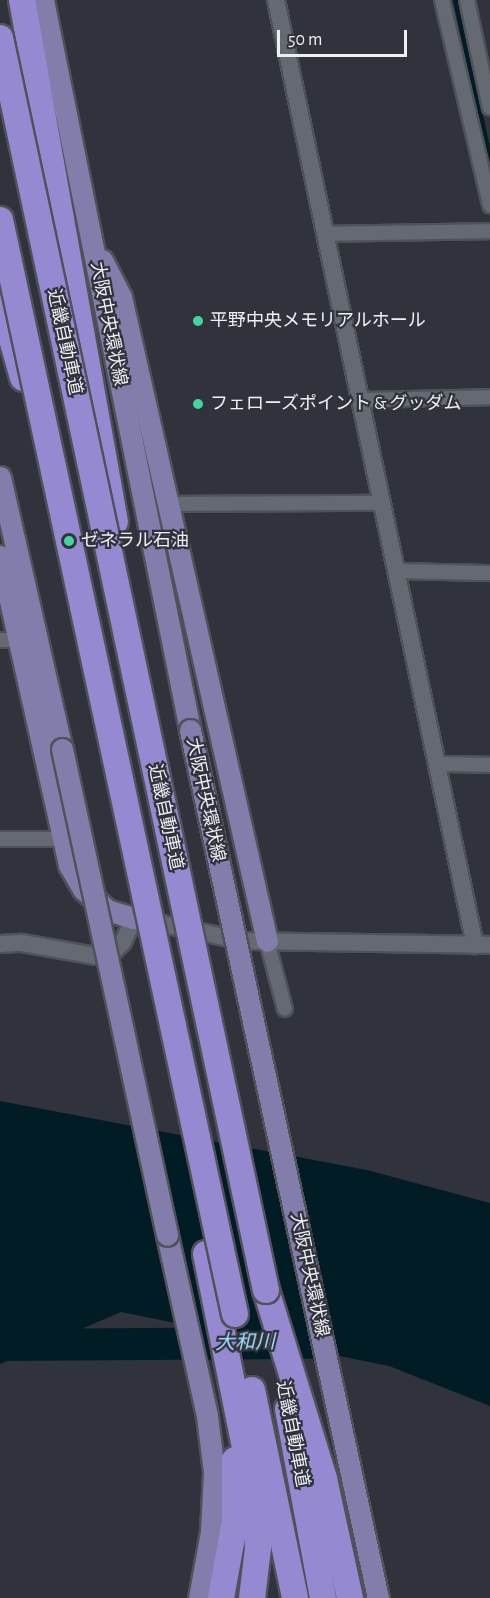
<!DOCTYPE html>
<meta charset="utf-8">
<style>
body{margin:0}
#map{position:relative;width:490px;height:1598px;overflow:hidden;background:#30333b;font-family:"Alegreya Sans","Noto Sans JP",sans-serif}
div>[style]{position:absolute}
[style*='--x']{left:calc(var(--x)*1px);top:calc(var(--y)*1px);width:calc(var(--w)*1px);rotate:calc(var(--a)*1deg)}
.water>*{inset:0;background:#021c26}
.stream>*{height:5px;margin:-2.5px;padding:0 2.5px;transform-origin:2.5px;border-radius:2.5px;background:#021c26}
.river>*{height:32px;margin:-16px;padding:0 16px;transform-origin:16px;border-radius:16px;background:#021c26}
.roads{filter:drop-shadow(2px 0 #4f5259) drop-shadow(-2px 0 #4f5259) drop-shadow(0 2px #4f5259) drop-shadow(0 -2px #4f5259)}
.minor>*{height:14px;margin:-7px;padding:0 7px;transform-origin:7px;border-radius:7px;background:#656972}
.tertiary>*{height:16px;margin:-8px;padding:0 8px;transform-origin:8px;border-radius:8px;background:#656972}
.primary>*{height:21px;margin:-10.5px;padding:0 10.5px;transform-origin:10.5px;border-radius:10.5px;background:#827dab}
.motorway>*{height:26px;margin:-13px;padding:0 13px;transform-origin:13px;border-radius:13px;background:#958ad1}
.bridges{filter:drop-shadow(2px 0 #4f5259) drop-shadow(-2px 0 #4f5259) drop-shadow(0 2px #4f5259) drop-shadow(0 -2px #4f5259)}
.primary-bridge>*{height:21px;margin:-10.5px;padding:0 10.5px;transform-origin:10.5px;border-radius:10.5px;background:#827dab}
.motorway-bridge>*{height:26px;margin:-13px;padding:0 13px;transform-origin:13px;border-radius:13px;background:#958ad1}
.dots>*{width:16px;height:16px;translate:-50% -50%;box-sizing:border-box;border:3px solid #30333b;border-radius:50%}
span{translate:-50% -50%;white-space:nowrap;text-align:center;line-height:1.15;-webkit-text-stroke:4.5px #30333b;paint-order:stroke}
.poi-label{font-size:18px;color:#edeff5}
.left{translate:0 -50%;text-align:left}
.street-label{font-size:18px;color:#edeff5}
.water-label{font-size:20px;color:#9fdefb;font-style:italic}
.scale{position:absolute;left:277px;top:30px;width:130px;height:27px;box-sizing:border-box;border:3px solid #edeff5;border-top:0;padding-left:8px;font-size:18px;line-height:21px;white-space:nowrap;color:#edeff5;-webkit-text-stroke:4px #30333b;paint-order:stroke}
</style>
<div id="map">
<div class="water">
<i style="clip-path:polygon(0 1101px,367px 1170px,490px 1203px,490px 1406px,389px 1366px,121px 1312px,0 1364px)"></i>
</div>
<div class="stream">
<i style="--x:455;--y:0;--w:165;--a:77.7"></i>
</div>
<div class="river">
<i style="--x:0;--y:1345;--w:312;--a:-0.4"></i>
</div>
<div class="roads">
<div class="minor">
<i style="--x:442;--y:0;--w:211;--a:76.8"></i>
<i style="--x:467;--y:0;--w:110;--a:78"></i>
<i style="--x:326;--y:234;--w:164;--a:-1"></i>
<i style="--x:360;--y:400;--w:130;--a:-1.3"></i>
<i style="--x:165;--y:504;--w:216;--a:-0.3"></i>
<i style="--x:395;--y:571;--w:95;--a:1.2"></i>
<i style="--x:0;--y:640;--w:18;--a:0"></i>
<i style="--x:439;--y:764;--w:51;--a:1.1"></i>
<i style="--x:0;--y:839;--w:63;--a:0"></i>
<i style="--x:267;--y:941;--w:70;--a:75.2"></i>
</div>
<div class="tertiary">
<i style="--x:276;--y:0;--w:966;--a:78.11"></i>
<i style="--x:0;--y:944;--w:22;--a:-3"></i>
<i style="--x:22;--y:943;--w:74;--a:10.1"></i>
<i style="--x:95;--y:956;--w:17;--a:-10"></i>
<i style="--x:112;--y:953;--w:16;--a:-45"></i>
<i style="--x:123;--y:942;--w:26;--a:-65"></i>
<i style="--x:134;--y:918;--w:111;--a:11.9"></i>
<i style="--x:243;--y:941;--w:247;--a:0.9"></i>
</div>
<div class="primary">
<i style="--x:43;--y:0;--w:745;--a:78.61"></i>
<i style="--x:102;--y:260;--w:42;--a:62.8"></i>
<i style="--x:121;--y:297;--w:660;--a:77.23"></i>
<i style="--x:0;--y:477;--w:279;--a:77.2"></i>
<i style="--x:0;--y:556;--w:317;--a:77.4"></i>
<i style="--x:69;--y:865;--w:28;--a:60"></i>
<i style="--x:83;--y:889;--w:32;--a:41"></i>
<i style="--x:107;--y:910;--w:28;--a:17"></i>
<i style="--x:167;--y:1235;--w:185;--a:77.5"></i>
<i style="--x:207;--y:1416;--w:56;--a:82.9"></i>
<i style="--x:214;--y:1472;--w:60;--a:92.9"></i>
<i style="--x:211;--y:1532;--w:67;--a:100.3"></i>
</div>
<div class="motorway">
<i style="--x:22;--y:0;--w:530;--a:79.9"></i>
<i style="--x:0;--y:297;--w:84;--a:74.1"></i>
<i style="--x:206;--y:1254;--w:248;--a:78.6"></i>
<i style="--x:255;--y:1497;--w:51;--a:86.6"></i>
<i style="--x:258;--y:1548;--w:50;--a:96.8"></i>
<i style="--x:266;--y:1290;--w:198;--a:72.9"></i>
<i style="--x:324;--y:1479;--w:122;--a:77.7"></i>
<i style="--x:252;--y:1390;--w:212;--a:78.3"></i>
<i style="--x:288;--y:1409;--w:192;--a:79.5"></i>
<i style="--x:221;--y:1598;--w:78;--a:-79.7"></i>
<i style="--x:235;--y:1521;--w:61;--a:-90"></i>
</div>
</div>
<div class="bridges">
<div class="primary-bridge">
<i style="--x:190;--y:730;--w:888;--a:77.78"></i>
<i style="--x:62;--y:749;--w:497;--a:77.8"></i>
</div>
<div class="motorway-bridge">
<i style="--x:0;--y:38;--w:1280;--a:78.01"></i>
<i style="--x:0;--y:220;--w:1119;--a:77.88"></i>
</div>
</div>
<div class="dots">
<i style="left:198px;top:321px;background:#44d4a0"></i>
<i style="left:198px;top:404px;background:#44d4a0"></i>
<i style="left:69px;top:541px;background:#44d4a0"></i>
</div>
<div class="poi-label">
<span class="left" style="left:210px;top:321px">平野中央メモリアルホール</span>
<span class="left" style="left:210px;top:404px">フェローズポイント &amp; グッダム</span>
<span class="left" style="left:81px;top:541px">ゼネラル石油</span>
</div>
<div class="street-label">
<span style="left:108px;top:324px;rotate:79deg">大阪中央環状線</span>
<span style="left:64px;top:342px;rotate:78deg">近畿自動車道</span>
<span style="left:205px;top:800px;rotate:78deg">大阪中央環状線</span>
<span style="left:165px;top:817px;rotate:78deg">近畿自動車道</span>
<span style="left:309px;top:1275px;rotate:78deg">大阪中央環状線</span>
<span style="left:292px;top:1434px;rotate:79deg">近畿自動車道</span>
</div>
<div class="water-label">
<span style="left:245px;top:1343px;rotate:-1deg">大和川</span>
</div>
<div class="scale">50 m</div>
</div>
